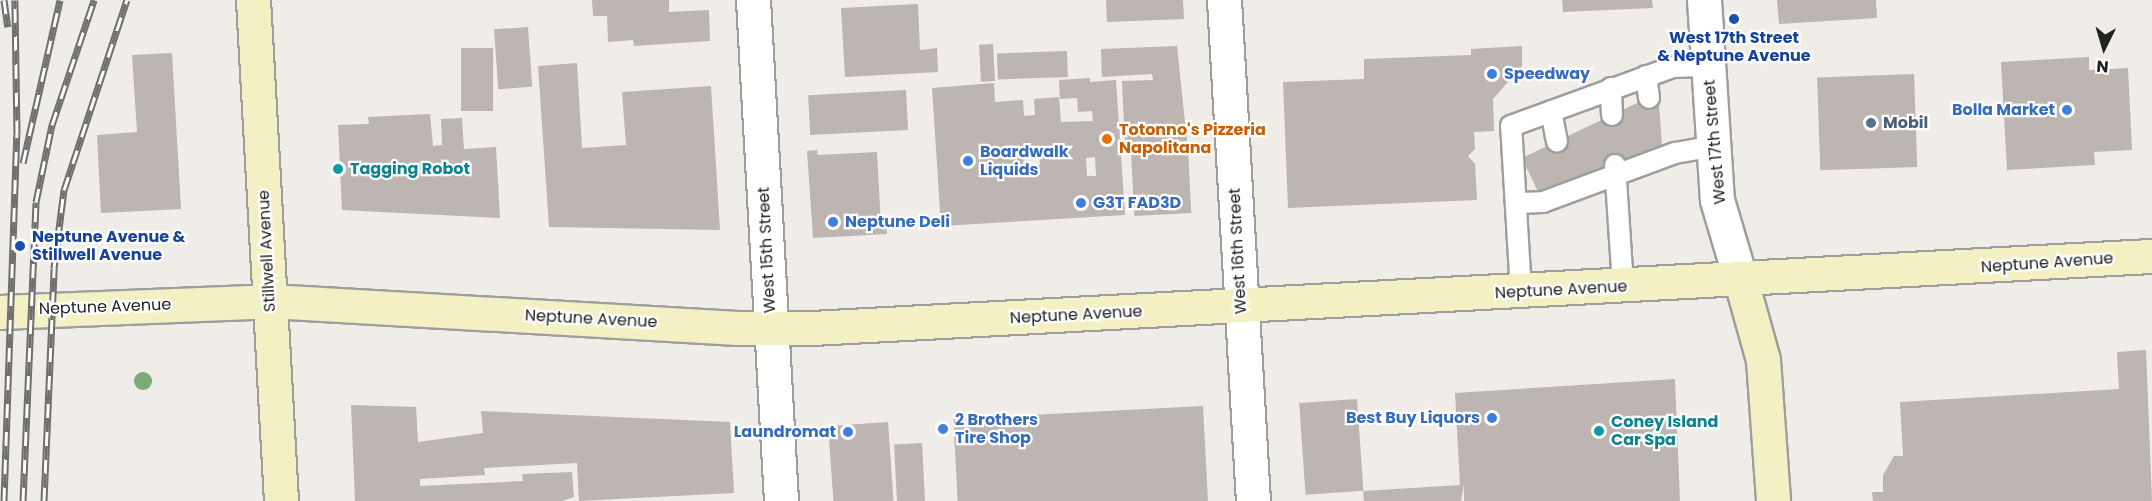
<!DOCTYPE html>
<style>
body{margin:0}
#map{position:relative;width:2152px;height:501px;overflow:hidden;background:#f0ece8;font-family:Poppins,sans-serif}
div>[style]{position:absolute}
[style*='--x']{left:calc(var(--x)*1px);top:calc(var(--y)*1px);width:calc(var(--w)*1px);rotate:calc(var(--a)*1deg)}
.building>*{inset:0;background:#bdb5b1;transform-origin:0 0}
.roads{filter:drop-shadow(2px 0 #9e9e9e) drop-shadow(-2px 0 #9e9e9e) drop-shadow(0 2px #9e9e9e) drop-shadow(0 -2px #9e9e9e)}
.service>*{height:20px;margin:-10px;padding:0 10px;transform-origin:10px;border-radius:10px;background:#fff}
.minor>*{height:33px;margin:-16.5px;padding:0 16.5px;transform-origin:16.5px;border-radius:16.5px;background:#fff}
.secondary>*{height:33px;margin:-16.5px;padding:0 16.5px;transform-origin:16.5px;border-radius:16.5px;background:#f3f0c3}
.rail>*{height:7px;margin-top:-3.5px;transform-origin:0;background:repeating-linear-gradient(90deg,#fff 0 14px,#6f6f6f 0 28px);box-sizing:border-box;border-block:2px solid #6f6f6f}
.trees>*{width:18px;height:18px;margin:-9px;border-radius:50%;background:#7bab76}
.dots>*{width:16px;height:16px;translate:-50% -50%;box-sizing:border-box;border:3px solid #fff;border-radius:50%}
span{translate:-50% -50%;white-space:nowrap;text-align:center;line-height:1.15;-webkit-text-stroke:4.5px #fff;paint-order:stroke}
.transit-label{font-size:16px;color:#164399;font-weight:700}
.left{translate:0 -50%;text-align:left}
.shop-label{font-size:16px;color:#366cbe;font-weight:700}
.right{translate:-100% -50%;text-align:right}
.service-label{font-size:16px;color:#4e5e75;font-weight:700}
.food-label{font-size:16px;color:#c56008;font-weight:700}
.street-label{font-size:16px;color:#212121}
.culture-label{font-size:16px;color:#0d838f;font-weight:700}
.north{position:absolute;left:2074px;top:18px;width:60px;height:60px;-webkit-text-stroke:4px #fff;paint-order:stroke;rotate:185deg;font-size:16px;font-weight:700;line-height:24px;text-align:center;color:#212121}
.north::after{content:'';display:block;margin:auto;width:21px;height:27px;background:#212121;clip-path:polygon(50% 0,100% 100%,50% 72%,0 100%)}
</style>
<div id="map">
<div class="building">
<i style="clip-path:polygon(592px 0,669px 0,669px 12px,709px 10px,710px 41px,634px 46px,633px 40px,608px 42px,607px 16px,593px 16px)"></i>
<i style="clip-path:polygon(1106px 0,1183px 0,1184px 19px,1107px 22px)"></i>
<i style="clip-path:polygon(1562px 0,1652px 0,1653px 8px,1563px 12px)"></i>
<i style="clip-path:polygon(1777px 0,1876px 0,1877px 18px,1779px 24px)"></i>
<i style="clip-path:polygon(918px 4px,920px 50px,937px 48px,938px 72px,845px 77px,841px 8px)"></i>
<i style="left:528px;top:27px;width:60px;height:34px;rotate:86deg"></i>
<i style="left:993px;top:44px;width:37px;height:14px;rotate:87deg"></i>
<i style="clip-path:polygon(1177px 46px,1187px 141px,1125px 144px,1122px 81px,1153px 80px,1152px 74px,1102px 77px,1101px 49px)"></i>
<i style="clip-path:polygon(1522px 46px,1522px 66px,1493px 99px,1494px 131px,1474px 132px,1475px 149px,1468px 156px,1475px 164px,1477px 200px,1288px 208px,1283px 82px,1364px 79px,1364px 59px,1471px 55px,1471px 49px)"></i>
<i style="left:461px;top:48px;width:32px;height:63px"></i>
<i style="left:1067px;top:51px;width:26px;height:70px;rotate:88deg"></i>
<i style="clip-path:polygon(172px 53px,181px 209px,101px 213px,97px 135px,137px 132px,132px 55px)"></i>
<i style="clip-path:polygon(2089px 57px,2089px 70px,2128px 68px,2132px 150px,2094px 152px,2095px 165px,2007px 170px,2001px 62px)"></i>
<i style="clip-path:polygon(577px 63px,582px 148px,626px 145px,622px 92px,711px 86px,720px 230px,549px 227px,538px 66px)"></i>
<i style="left:1914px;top:74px;width:93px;height:97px;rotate:88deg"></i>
<i style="clip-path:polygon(evenodd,1090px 78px,1090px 82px,1116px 80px,1125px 215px,941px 226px,932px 88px,994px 83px,995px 102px,1023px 100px,1024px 116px,1035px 115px,1034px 99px,1059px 97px,1061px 122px,1093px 121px,1092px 111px,1078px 112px,1077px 98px,1060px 99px,1059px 80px,1090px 78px,1032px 148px,1039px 148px,1040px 165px,1024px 166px,1023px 149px,1032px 148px,1090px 78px,1095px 157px,1096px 176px,1087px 176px,1086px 158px,1095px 157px)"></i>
<i style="left:906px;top:90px;width:40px;height:98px;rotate:87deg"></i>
<i style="clip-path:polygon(1658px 93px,1662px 145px,1540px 196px,1522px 158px)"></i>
<i style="clip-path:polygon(430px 114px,433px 146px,442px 145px,441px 119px,462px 118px,464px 149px,496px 147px,500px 218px,342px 210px,338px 125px,369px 124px,368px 117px)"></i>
<i style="clip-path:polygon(817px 150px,818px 155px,877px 152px,881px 225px,886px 224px,887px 234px,813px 238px,807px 151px)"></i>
<i style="left:1188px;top:150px;width:63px;height:57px;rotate:87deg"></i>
<i style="clip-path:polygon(2146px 350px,2152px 501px,1873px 501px,1872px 492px,1883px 492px,1883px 475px,1894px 456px,1903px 456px,1900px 402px,2119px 389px,2117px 352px)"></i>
<i style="clip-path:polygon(1675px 379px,1680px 501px,1464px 501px,1464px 484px,1461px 501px,1364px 501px,1363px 491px,1460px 485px,1455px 393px)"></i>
<i style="left:1357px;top:399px;width:92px;height:58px;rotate:86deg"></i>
<i style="clip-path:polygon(351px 405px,416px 407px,418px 442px,483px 433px,481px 411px,730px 422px,734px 493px,579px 501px,577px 463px,484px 468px,485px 475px,420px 479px,420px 486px,523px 481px,522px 474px,572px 472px,574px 497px,562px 501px,355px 501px)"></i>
<i style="left:1203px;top:406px;width:95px;height:250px;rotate:87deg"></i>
<i style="left:888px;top:422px;width:79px;height:60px;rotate:86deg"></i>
<i style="left:922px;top:443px;width:58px;height:28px;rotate:87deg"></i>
</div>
<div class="roads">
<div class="service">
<i style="--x:1646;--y:76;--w:22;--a:82"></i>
<i style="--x:1611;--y:88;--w:27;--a:88"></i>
<i style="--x:1551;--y:111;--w:31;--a:79"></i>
<i style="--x:1615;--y:165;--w:122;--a:86.2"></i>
<i style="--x:1518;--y:203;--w:25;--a:-2"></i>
<i style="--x:1543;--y:202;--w:141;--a:-20.4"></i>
<i style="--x:1675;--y:153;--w:40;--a:-10"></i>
<i style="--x:1521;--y:292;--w:166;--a:-93.4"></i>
<i style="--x:1511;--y:126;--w:172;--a:-20"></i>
<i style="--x:1673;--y:67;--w:35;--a:-2"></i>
</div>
<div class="minor">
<i style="--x:753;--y:0;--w:502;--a:86.8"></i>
<i style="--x:1224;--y:0;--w:502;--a:86.69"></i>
<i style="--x:1704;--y:0;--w:200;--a:86.3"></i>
<i style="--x:1717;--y:200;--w:84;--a:73.5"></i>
</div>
<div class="secondary">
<i style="--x:253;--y:0;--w:502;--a:86.8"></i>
<i style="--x:1741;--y:281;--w:82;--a:74.4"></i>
<i style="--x:1763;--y:360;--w:141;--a:85.9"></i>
<i style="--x:0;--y:312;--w:270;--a:-2.3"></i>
<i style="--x:270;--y:301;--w:468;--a:3.3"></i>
<i style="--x:737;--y:328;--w:75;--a:0"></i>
<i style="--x:812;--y:328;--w:1342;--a:-3.08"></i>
</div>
</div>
<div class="rail">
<i style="--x:4;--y:0;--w:27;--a:82"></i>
<i style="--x:23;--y:163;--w:167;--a:-77.2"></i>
<i style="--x:4;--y:501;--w:367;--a:-88"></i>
<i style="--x:17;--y:134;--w:134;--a:-90.9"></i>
<i style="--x:23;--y:501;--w:299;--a:-87.5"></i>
<i style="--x:36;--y:202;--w:79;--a:-78.3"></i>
<i style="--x:52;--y:125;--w:132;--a:-71.4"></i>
<i style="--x:44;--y:501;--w:233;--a:-87.5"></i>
<i style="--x:54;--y:268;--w:79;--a:-82.7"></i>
<i style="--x:64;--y:190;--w:200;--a:-71.7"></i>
</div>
<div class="trees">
<i style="left:143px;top:381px"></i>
</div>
<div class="dots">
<i style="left:1734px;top:19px;background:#1a4fb4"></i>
<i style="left:1492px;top:74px;background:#3f7fe0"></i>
<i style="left:2067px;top:110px;background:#3f7fe0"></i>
<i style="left:1871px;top:123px;background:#5c6f8a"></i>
<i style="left:1107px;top:139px;background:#e8710a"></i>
<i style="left:968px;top:161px;background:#3f7fe0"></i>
<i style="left:338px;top:169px;background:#0f9aa8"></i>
<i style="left:1081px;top:203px;background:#3f7fe0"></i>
<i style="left:833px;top:222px;background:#3f7fe0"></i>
<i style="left:20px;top:246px;background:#1a4fb4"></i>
<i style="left:1492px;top:418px;background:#3f7fe0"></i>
<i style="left:943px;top:429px;background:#3f7fe0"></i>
<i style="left:1599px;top:431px;background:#0f9aa8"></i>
<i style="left:848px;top:432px;background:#3f7fe0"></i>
</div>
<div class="transit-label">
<span style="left:1734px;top:47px">West 17th Street<br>&amp; Neptune Avenue</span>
<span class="left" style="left:32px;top:246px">Neptune Avenue &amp;<br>Stillwell Avenue</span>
</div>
<div class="shop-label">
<span class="left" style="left:1504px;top:74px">Speedway</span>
<span class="right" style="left:2055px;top:110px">Bolla Market</span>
<span class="left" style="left:980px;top:161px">Boardwalk<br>Liquids</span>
<span class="left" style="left:1093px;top:203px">G3T FAD3D</span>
<span class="left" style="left:845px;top:222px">Neptune Deli</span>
<span class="right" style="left:1480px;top:418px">Best Buy Liquors</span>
<span class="left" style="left:955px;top:429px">2 Brothers<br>Tire Shop</span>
<span class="right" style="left:836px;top:432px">Laundromat</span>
</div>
<div class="service-label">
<span class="left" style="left:1883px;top:123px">Mobil</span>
</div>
<div class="food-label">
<span class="left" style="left:1119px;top:139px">Totonno's Pizzeria<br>Napolitana</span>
</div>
<div class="street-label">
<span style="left:1715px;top:142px;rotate:-95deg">West 17th Street</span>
<span style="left:767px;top:250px;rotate:-93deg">West 15th Street</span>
<span style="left:267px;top:251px;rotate:-93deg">Stillwell Avenue</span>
<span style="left:1238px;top:251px;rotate:-93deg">West 16th Street</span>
<span style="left:2047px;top:263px;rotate:-4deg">Neptune Avenue</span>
<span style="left:1561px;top:290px;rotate:-3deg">Neptune Avenue</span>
<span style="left:105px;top:307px;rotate:-2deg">Neptune Avenue</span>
<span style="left:1076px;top:315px;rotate:-3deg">Neptune Avenue</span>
<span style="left:591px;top:319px;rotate:3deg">Neptune Avenue</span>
</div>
<div class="culture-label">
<span class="left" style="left:350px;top:169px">Tagging Robot</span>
<span class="left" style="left:1611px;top:431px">Coney Island<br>Car Spa</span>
</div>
<div class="north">N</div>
</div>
